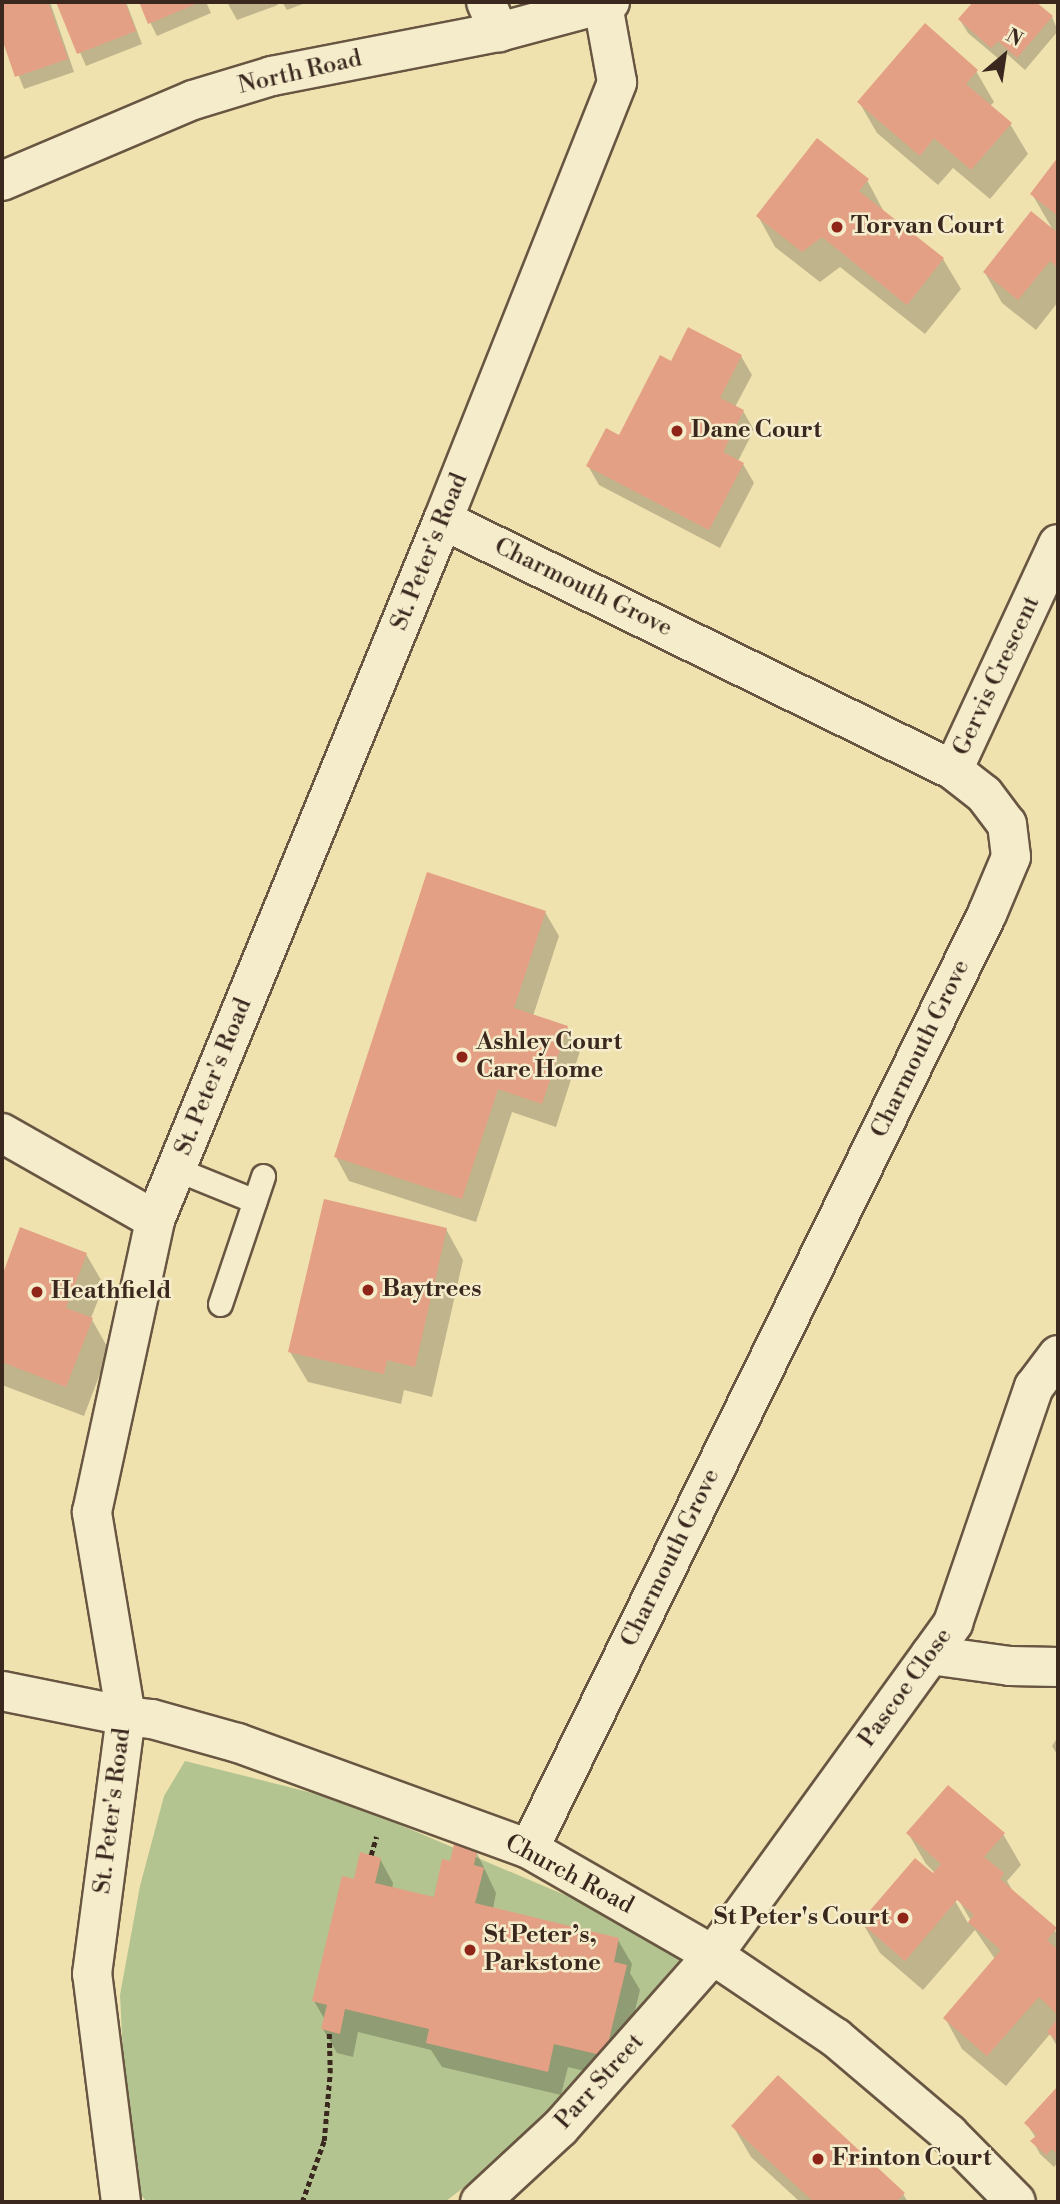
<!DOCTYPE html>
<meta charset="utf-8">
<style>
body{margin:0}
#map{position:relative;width:1060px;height:2204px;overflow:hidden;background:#f0e2af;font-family:"Libre Bodoni",serif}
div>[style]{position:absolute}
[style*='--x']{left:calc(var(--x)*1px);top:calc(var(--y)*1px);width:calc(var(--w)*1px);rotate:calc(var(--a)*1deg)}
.green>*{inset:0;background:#b4c490}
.shadow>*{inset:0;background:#0003}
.building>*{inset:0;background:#e4a084}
.path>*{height:4.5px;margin-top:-2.25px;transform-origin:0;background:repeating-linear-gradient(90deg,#3a271e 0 5px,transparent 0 8.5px)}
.roads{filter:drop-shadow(2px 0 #685642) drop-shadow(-2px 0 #685642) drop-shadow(0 2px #685642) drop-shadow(0 -2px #685642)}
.service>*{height:23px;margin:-11.5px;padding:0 11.5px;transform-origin:11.5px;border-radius:11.5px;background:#f5eccb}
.minor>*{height:38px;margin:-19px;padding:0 19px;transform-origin:19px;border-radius:19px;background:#f5eccb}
.tertiary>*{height:38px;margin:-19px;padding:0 19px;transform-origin:19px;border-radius:19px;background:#f5eccb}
.dots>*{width:19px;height:19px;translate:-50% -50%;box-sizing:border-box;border:4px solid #f5eccb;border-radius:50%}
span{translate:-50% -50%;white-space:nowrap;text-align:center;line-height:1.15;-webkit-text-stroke:5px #f5eccb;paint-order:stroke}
.street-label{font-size:24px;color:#3a271e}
.poi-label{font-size:24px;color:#3a271e;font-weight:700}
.left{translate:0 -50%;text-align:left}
.right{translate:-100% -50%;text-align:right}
.frame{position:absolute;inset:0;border:4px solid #3a271e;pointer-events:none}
.north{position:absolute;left:969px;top:21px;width:70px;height:70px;-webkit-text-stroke:5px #f5eccb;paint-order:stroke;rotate:29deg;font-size:19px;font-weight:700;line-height:28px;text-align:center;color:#3a271e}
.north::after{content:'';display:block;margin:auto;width:24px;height:32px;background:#3a271e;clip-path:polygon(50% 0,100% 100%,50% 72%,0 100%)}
</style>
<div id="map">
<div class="green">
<i style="clip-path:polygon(185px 1761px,344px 1801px,666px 1938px,681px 1958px,531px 2135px,445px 2202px,147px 2202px,139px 2193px,124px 2074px,120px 1995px,140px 1886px,164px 1796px)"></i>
</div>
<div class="shadow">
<i style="clip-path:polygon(2px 2px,50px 2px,74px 72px,24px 89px,2px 34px)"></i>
<i style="clip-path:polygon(58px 2px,126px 2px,142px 44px,86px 66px)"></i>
<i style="clip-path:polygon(140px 2px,206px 2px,211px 13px,157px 36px)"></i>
<i style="clip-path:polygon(227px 2px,276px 2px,278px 5px,237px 20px)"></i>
<i style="clip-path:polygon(282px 2px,308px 2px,287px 10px)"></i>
<i style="clip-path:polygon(976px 2px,985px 2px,991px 7px,995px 2px,1034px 2px,1052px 17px,1058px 31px,1025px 70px,1006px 53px,1000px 60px,968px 33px,960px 20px)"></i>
<i style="clip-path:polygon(976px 71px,994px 102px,990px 106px,1010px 124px,1028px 154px,990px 199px,953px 168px,938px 185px,877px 133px,859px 102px)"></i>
<i style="clip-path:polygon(1058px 160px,1058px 302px,1036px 330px,1002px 303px,985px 273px,1053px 230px,1032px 194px)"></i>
<i style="clip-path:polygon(867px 180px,884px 212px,943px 259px,961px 289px,925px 334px,840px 267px,820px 282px,775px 247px,758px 216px)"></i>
<i style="clip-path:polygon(741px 356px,752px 375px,735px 407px,743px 411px,754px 430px,738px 461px,743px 464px,754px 483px,720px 548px,599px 485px,588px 466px,620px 437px)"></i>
<i style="clip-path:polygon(545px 912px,559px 936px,533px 1016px,567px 1027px,580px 1051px,556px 1127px,512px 1112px,476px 1222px,349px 1181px,336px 1157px)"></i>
<i style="clip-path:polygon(21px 1229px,86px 1254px,104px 1285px,91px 1318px,109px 1350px,84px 1416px,2px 1385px,2px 1281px)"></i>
<i style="clip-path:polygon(446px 1229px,463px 1260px,432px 1397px,404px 1390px,401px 1404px,308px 1382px,290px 1352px)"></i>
<i style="clip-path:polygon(1058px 1737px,1058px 1756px,1052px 1746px)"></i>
<i style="clip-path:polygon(evenodd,908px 1833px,1003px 1834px,1021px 1865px,1007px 1881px,1014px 1893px,1058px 1934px,1058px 2048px,1050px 2034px,1006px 2086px,962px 2049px,945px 2018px,995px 1959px,975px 1930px,923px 1990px,880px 1953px,862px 1922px,935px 1873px,926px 1864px,908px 1833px,954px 1892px,971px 1921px,968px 1923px,951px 1894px,954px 1892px)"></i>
<i style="clip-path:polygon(476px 1851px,496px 1893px,493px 1909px,618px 1940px,632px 1964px,630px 1973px,640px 1990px,618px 2079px,568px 2067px,561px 2095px,442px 2067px,431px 2050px,358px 2032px,353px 2057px,337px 2053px,323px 2029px,325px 2020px,314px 2001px,355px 1881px,380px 1859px,393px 1883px,392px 1889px,435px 1899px,451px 1863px)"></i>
<i style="clip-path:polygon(1058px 2089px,1058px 2162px,1054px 2167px,1040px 2154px,1033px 2141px,1036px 2138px,1026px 2123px)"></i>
<i style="clip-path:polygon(733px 2126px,903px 2194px,908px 2202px,800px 2202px,751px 2157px)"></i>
</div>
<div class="building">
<i style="clip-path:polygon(2px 2px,48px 2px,68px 59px,15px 77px,2px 39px)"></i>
<i style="clip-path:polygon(56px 2px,125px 2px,136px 31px,77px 54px)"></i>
<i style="clip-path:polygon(139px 2px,201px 2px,148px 24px)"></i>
<i style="clip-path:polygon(973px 2px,991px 4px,1036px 2px,1053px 16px,1017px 58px,998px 41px,991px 48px,958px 19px)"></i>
<i style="clip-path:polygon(925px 23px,978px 70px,966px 84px,1012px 123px,971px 170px,934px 138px,920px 156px,857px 102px)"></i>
<i style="clip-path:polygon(817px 138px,869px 179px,859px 191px,944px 258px,907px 305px,822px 237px,802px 252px,756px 216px)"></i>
<i style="clip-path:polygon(1058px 157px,1058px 216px,1030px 194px)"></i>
<i style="clip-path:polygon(1031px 211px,1058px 233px,1058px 268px,1050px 261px,1018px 300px,983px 272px)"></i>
<i style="clip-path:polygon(688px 327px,742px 355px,720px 398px,744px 410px,723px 452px,744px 463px,709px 530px,586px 466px,606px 428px,619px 435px,660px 355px,671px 361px)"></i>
<i style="clip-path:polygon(427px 872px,546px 911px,514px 1008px,568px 1026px,542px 1104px,498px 1089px,462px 1199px,334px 1157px)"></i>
<i style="clip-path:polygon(324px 1199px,447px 1228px,415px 1367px,387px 1360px,384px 1374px,288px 1352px)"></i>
<i style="clip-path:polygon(20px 1227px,87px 1253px,66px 1308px,93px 1318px,66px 1387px,2px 1362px,2px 1276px)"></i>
<i style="clip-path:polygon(948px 1785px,1005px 1833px,984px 1857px,1004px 1873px,1000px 1879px,1057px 1928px,1047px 1940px,1058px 1950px,1058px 2015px,1039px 1997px,987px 2056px,943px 2018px,1001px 1950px,968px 1922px,974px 1915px,957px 1900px,905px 1961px,860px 1922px,915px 1858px,933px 1873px,941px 1864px,906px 1833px)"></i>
<i style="clip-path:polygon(454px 1844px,477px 1850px,474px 1865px,484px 1868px,475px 1903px,619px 1938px,614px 1962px,627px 1965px,605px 2056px,554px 2044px,548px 2072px,426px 2043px,429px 2029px,345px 2009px,340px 2034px,321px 2029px,327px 2005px,312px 2001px,342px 1876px,354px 1879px,360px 1852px,381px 1858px,375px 1883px,434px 1897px,442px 1859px,450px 1861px)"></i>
<i style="clip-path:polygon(1058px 2018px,1058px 2042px,1047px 2032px)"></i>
<i style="clip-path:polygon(778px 2075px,905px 2193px,896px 2202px,814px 2202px,731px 2126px)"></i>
<i style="clip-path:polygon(1058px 2086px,1058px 2155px,1052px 2149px,1046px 2155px,1030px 2141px,1037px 2135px,1024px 2123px)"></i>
</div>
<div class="path">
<i style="--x:371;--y:1855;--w:19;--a:-74"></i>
<i style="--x:302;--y:2202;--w:65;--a:-70.2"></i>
<i style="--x:324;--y:2141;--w:68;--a:-85"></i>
<i style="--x:330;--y:2073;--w:42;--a:-91.4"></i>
</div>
<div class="roads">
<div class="service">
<i style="--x:176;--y:1169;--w:85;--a:22.1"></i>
<i style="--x:220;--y:1304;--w:135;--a:-71.4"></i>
</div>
<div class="minor">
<i style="--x:486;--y:2;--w:33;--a:67"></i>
<i style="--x:443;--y:520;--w:568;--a:26.11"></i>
<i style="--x:953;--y:770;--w:39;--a:38"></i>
<i style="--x:984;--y:794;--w:38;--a:53"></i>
<i style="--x:1007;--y:824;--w:33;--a:83"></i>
<i style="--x:1011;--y:857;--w:62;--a:112.8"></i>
<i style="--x:987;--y:914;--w:1041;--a:116.1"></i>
<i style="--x:953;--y:770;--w:249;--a:-65.1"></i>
<i style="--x:2;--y:1133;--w:176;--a:29.6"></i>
<i style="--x:930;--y:1655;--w:81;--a:7.8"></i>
<i style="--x:1010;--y:1666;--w:48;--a:1.2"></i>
<i style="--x:2;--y:1691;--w:126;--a:11.4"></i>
<i style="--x:126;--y:1716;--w:26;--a:7"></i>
<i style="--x:152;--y:1719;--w:89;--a:15.6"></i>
<i style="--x:238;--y:1743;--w:310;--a:20"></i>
<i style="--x:529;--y:1849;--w:212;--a:29.9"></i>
<i style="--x:713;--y:1955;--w:148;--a:34"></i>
<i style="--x:836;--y:2038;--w:148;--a:40.3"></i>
<i style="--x:949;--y:2134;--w:95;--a:45.4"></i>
<i style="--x:121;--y:2202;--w:230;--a:-97.2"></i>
<i style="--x:92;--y:1974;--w:260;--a:-82.5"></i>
<i style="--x:126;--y:1716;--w:207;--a:-99.5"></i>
<i style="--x:92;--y:1512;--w:299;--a:-77.8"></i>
<i style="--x:155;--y:1220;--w:757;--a:-67.64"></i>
<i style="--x:443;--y:520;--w:471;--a:-68.3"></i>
<i style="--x:617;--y:82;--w:78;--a:-100.3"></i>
<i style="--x:480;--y:2202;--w:109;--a:-42.8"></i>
<i style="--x:560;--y:2128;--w:231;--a:-48.5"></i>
<i style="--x:713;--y:1955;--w:410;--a:-54.1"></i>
<i style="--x:953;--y:1623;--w:250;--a:-71.1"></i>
<i style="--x:1034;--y:1387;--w:40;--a:-53"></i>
</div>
<div class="tertiary">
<i style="--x:2;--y:181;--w:207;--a:-23"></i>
<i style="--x:193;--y:100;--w:83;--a:-16.9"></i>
<i style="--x:272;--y:76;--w:231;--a:-11"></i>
<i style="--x:499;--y:32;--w:115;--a:-15.1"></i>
</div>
</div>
<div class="dots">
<i style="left:837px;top:227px;background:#8f2418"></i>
<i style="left:677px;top:431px;background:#8f2418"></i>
<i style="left:462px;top:1057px;background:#8f2418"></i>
<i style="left:368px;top:1290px;background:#8f2418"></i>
<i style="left:37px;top:1292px;background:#8f2418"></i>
<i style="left:903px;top:1918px;background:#8f2418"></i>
<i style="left:470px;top:1950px;background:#8f2418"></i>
<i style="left:818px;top:2159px;background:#8f2418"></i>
</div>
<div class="street-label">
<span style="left:300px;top:73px;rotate:-13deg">North Road</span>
<span style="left:430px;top:552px;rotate:-68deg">St. Peter's Road</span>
<span style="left:583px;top:588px;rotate:26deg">Charmouth Grove</span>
<span style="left:997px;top:676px;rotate:-65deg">Gervis Crescent</span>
<span style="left:921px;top:1049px;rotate:-64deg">Charmouth Grove</span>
<span style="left:214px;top:1077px;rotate:-68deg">St. Peter's Road</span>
<span style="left:671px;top:1558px;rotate:-64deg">Charmouth Grove</span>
<span style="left:906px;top:1688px;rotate:-54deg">Pascoe Close</span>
<span style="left:113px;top:1811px;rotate:-83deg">St. Peter's Road</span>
<span style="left:569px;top:1875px;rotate:28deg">Church Road</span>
<span style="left:600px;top:2082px;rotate:-48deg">Parr Street</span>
</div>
<div class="poi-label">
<span class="left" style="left:851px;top:227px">Torvan Court</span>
<span class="left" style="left:691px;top:431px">Dane Court</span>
<span class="left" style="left:476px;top:1057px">Ashley Court<br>Care Home</span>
<span class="left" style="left:382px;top:1290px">Baytrees</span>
<span class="left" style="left:51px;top:1292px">Heathfield</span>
<span class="right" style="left:889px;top:1918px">St Peter's Court</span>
<span class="left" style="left:484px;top:1950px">St Peter’s,<br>Parkstone</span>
<span class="left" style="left:832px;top:2159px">Frinton Court</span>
</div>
<div class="frame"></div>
<div class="north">N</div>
</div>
